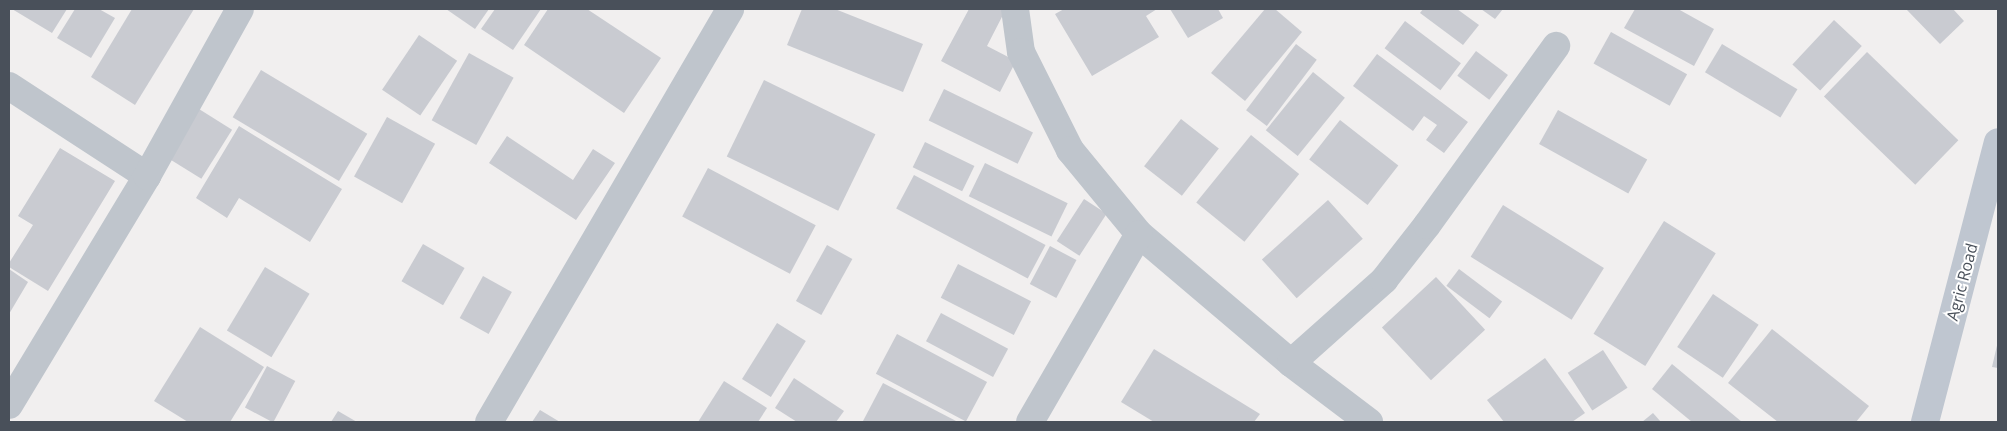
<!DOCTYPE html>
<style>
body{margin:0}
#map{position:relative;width:2007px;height:431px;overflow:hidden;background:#f1efef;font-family:"Open Sans",sans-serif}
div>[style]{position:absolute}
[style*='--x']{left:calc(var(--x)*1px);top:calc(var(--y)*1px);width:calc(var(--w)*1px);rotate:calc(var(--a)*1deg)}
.building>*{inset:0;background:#c9cbd1;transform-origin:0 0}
.street>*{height:28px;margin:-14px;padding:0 14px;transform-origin:14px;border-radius:14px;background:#bfc5cc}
.secondary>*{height:28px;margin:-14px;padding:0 14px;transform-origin:14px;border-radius:14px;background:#bfc6d0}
span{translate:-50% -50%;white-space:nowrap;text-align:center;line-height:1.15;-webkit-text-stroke:4px #fff;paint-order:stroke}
.street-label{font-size:16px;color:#49505a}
.frame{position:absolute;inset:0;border:10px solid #49505a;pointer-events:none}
</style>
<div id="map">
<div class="building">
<i style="clip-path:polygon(12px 9px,67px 9px,52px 33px)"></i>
<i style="clip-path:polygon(75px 9px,99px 9px,115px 18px,91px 58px,57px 38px)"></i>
<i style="clip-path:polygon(132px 9px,194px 9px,135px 105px,91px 77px)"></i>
<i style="clip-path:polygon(446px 9px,489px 9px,475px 29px)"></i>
<i style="clip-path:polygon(495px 9px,541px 9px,513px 50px,481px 29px)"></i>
<i style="clip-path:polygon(548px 9px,587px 9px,661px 58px,624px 113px,524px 45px)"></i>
<i style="clip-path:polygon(802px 9px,835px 9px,923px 44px,903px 92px,787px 45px)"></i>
<i style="clip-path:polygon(969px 9px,1006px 9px,987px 46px,1016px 61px,1000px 92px,941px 61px)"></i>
<i style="clip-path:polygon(1064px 9px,1157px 9px,1146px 16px,1159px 37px,1092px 76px,1055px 14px)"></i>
<i style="clip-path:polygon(1170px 9px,1218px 9px,1223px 18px,1188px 38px)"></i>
<i style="clip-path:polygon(1265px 9px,1275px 9px,1302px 32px,1245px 101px,1211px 73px)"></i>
<i style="clip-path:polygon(1423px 9px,1457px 9px,1479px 25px,1463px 45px,1420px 13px)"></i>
<i style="clip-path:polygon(1481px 9px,1503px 9px,1495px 19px)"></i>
<i style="clip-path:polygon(1635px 9px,1678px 9px,1714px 29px,1694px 66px,1624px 28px)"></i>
<i style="clip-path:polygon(1906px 9px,1953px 9px,1964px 21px,1940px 44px)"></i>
<i style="left:1834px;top:20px;width:38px;height:61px;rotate:43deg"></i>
<i style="left:1405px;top:21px;width:70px;height:34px;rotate:37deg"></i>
<i style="left:1611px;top:32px;width:87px;height:36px;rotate:29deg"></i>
<i style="left:419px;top:35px;width:46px;height:66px;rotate:34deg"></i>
<i style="left:1296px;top:44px;width:26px;height:83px;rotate:37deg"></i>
<i style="left:1722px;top:44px;width:88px;height:33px;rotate:31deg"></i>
<i style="left:1476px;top:51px;width:40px;height:31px;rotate:37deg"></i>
<i style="left:1867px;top:52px;width:127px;height:62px;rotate:44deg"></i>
<i style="left:469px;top:53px;width:51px;height:77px;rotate:29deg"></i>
<i style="clip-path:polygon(1377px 54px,1468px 122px,1444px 153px,1426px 140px,1437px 125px,1424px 116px,1413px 131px,1353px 86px)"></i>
<i style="left:261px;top:70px;width:124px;height:55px;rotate:31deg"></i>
<i style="left:1313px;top:72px;width:41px;height:75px;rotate:39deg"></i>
<i style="left:764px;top:80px;width:124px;height:85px;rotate:26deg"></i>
<i style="left:944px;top:89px;width:99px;height:35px;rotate:26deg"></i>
<i style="left:199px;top:109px;width:39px;height:58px;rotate:32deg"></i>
<i style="left:1558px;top:110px;width:102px;height:39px;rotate:29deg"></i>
<i style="left:387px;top:117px;width:55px;height:68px;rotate:29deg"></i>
<i style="left:1181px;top:119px;width:48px;height:60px;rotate:38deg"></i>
<i style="left:1340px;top:120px;width:74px;height:50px;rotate:38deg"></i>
<i style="clip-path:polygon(239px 126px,342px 189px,310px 242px,239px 198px,227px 218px,196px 198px)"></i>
<i style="left:1251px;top:135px;width:62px;height:87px;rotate:39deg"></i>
<i style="clip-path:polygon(507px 136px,573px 180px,593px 149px,615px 163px,576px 220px,489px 163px)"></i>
<i style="left:925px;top:142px;width:55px;height:28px;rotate:26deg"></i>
<i style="clip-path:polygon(60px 148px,115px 181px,48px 291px,9px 267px,9px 263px,33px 225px,18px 216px)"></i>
<i style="left:985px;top:163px;width:92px;height:37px;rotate:26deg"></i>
<i style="left:708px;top:168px;width:122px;height:55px;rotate:28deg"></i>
<i style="left:914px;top:175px;width:149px;height:38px;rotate:28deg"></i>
<i style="left:1084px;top:199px;width:27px;height:50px;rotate:33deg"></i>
<i style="left:1328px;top:200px;width:52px;height:89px;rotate:48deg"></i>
<i style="left:1503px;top:205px;width:119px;height:61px;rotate:32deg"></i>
<i style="left:1664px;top:221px;width:61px;height:133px;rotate:32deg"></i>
<i style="left:423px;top:244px;width:48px;height:43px;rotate:30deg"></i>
<i style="left:827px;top:245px;width:29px;height:64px;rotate:29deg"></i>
<i style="left:1050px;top:246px;width:30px;height:43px;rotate:28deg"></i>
<i style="left:958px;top:264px;width:82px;height:38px;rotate:27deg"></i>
<i style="left:265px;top:267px;width:52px;height:74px;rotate:31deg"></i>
<i style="clip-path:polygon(9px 269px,28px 282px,9px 314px)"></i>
<i style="left:1459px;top:269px;width:54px;height:21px;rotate:37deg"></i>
<i style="left:483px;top:276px;width:33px;height:48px;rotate:29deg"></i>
<i style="left:1436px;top:277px;width:72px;height:74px;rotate:47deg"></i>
<i style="left:1713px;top:294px;width:55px;height:64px;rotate:34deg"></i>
<i style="left:941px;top:313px;width:76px;height:32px;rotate:28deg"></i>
<i style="left:777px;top:323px;width:34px;height:66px;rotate:32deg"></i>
<i style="clip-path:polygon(200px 327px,264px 367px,230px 422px,188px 422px,154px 401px)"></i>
<i style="clip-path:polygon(1772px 329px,1869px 406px,1856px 422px,1778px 422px,1728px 383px)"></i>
<i style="left:897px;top:334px;width:102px;height:45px;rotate:28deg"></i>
<i style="clip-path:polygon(1998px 341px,1998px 368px,1992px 367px)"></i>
<i style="clip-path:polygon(1154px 349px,1260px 414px,1254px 422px,1154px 422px,1121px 402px)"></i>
<i style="left:1603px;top:350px;width:45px;height:42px;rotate:57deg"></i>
<i style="clip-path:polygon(1545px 358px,1585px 413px,1572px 422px,1504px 422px,1487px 400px)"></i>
<i style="clip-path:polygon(1672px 364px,1742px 422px,1692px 422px,1652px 389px)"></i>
<i style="left:267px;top:366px;width:32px;height:47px;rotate:28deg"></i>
<i style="clip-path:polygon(794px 378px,844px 411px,836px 422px,797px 422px,775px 408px)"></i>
<i style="clip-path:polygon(724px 381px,767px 408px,758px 422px,698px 422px)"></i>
<i style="clip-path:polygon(883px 383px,958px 422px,863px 421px)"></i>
<i style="clip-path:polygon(540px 410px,560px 422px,532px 422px)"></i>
<i style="clip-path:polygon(338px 411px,357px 422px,331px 422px)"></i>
<i style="clip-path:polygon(1653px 413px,1661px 422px,1642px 422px)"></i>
</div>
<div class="street">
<i style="--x:1015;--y:9;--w:43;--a:82.1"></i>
<i style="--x:1021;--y:52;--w:110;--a:63.4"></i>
<i style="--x:1070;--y:150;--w:109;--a:50.6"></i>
<i style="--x:1139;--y:234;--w:199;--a:40.3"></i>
<i style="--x:1291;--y:363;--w:98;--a:37.1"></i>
<i style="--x:9;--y:86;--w:165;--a:33.1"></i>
<i style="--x:1291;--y:363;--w:125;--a:-41.7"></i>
<i style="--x:1384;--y:280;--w:70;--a:-52"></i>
<i style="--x:1427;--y:225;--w:221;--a:-54.2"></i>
<i style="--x:9;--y:405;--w:267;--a:-58.9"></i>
<i style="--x:147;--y:176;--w:191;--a:-60.9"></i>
<i style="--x:489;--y:422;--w:478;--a:-59.7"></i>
<i style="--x:1030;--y:422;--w:217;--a:-59.9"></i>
</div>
<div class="secondary">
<i style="--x:1925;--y:422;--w:289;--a:-75.4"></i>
</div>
<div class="street-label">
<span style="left:1962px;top:282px;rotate:-75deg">Agric Road</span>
</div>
<div class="frame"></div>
</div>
